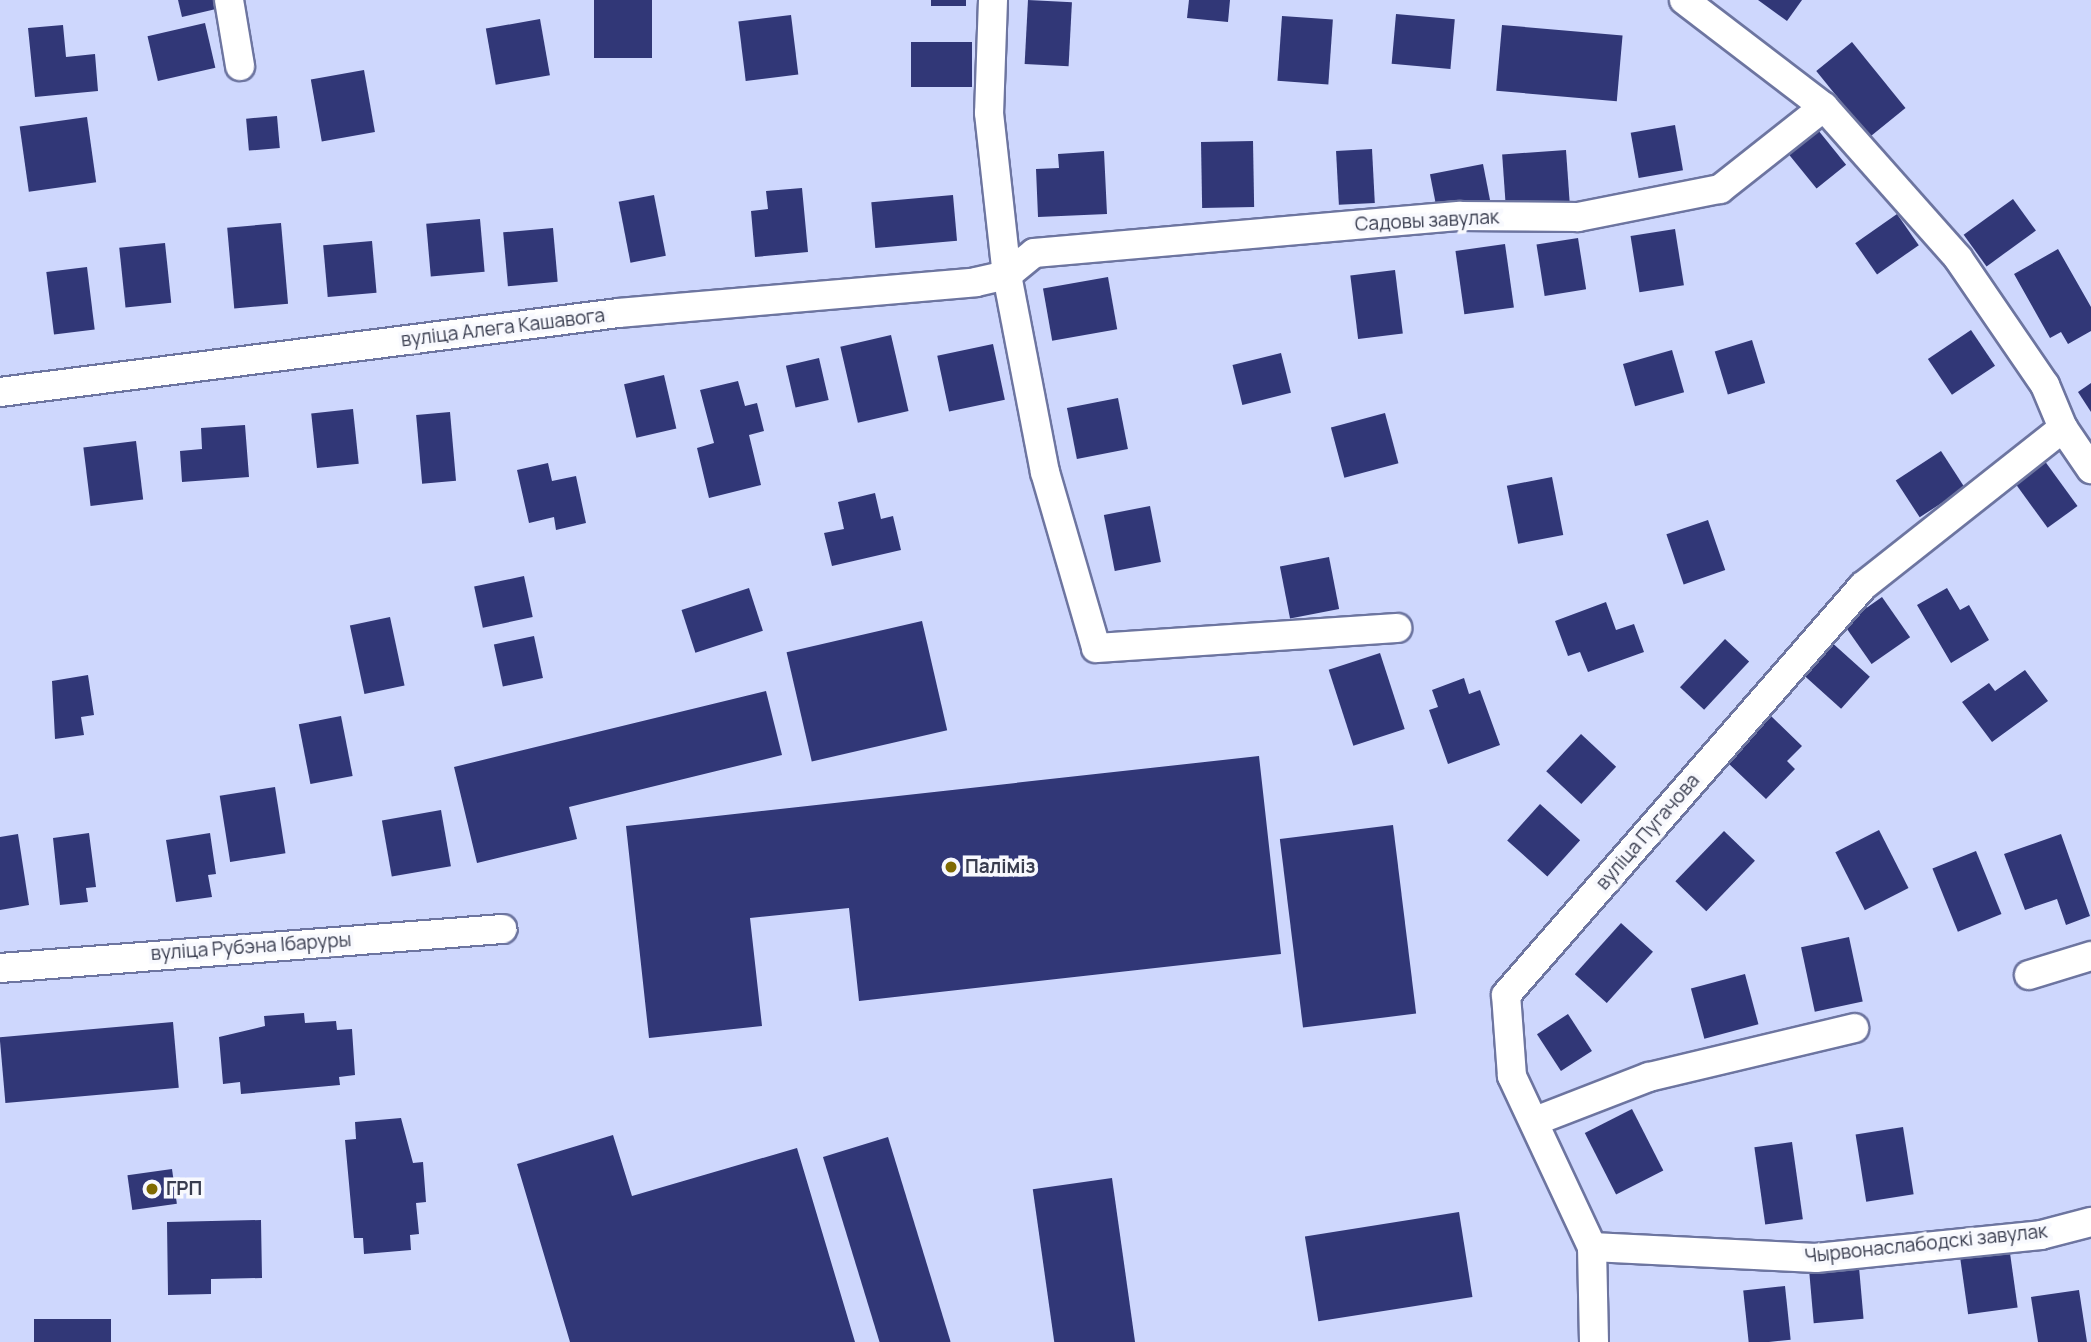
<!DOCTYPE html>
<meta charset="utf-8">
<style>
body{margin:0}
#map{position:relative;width:2091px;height:1342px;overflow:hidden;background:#ced7fd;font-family:Manrope,sans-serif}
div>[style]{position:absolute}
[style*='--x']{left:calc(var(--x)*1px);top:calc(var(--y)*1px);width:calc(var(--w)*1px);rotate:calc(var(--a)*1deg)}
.building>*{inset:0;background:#313777;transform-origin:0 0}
.roads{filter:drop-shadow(2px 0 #6d75a0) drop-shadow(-2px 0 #6d75a0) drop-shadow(0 2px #6d75a0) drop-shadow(0 -2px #6d75a0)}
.minor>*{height:28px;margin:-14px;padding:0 14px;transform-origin:14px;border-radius:14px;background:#fff}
.dots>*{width:19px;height:19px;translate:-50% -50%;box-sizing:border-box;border:4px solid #f8f9fe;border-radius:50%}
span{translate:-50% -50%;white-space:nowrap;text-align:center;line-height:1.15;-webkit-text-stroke:7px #f8f9fe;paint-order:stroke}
.street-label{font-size:19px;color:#383c4e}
.poi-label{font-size:19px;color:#383c4e;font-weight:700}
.left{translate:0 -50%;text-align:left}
</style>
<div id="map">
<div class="building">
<i style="clip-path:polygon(178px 0,214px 0,216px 9px,182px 17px)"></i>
<i style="left:594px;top:0;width:58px;height:58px"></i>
<i style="left:931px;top:0;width:35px;height:6px"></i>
<i style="left:1028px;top:0;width:44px;height:64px;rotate:3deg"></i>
<i style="clip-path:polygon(1189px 0,1230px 0,1228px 22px,1187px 18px)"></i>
<i style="clip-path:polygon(1758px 0,1802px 0,1787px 21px)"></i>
<i style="left:1396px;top:14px;width:59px;height:50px;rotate:5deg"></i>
<i style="left:791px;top:15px;width:60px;height:53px;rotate:83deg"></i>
<i style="left:1282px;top:16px;width:51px;height:65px;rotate:4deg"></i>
<i style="left:540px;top:19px;width:57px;height:55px;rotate:80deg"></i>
<i style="left:205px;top:23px;width:46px;height:59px;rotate:77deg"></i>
<i style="clip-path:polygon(63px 25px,66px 57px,95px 54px,98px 91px,35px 97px,28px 28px)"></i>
<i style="left:1502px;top:25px;width:121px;height:66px;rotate:5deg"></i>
<i style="left:911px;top:42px;width:61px;height:45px"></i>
<i style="left:1852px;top:42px;width:85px;height:46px;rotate:51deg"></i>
<i style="left:364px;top:70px;width:63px;height:54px;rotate:80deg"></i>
<i style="left:277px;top:116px;width:32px;height:31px;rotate:85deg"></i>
<i style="left:87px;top:117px;width:66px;height:68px;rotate:82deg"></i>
<i style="left:1675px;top:125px;width:46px;height:45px;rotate:80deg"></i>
<i style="left:1814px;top:125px;width:51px;height:38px;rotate:51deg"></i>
<i style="left:1253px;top:141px;width:66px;height:52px;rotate:89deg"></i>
<i style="left:1372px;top:149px;width:54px;height:36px;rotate:87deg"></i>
<i style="left:1566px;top:150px;width:57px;height:64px;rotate:86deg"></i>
<i style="clip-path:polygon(1104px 151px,1107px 214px,1038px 217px,1036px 169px,1059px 168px,1058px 154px)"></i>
<i style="left:1483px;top:164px;width:38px;height:54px;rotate:79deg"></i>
<i style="clip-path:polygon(802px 188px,808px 252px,755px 257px,751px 211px,768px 209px,766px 191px)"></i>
<i style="left:654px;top:195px;width:62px;height:36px;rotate:79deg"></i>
<i style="left:953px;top:195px;width:46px;height:82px;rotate:85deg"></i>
<i style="left:2013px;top:199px;width:39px;height:61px;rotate:54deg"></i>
<i style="left:1897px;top:214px;width:38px;height:51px;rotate:55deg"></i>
<i style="left:480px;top:219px;width:53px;height:54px;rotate:85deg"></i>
<i style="left:281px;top:223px;width:81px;height:54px;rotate:85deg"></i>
<i style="left:553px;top:228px;width:54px;height:50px;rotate:85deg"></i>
<i style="left:1675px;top:229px;width:57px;height:45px;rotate:81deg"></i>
<i style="left:1578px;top:238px;width:52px;height:42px;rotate:81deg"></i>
<i style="left:372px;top:241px;width:52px;height:49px;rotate:85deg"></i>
<i style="left:165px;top:243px;width:60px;height:46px;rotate:84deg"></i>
<i style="left:1505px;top:244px;width:64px;height:50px;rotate:82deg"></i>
<i style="clip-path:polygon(2058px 249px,2091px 307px,2091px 331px,2068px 344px,2061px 332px,2050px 338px,2014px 274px)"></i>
<i style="left:87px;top:267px;width:63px;height:41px;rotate:83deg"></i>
<i style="left:1395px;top:270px;width:64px;height:45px;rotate:83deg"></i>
<i style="left:1108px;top:277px;width:53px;height:66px;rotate:80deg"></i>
<i style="left:1971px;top:330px;width:43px;height:52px;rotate:56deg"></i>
<i style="left:891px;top:335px;width:78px;height:52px;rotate:77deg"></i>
<i style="left:1752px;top:340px;width:45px;height:39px;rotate:73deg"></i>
<i style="left:993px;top:344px;width:57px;height:57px;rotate:78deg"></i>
<i style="left:1672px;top:350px;width:44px;height:51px;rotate:74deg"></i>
<i style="left:1281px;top:353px;width:41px;height:50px;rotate:76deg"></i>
<i style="left:819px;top:358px;width:43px;height:34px;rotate:77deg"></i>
<i style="left:664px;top:375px;width:55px;height:41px;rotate:77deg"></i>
<i style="clip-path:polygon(738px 381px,745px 406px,757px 403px,764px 431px,749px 435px,761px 485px,709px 498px,697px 448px,714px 443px,700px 390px)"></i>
<i style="clip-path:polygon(2091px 383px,2091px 412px,2078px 392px)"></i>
<i style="left:1118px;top:398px;width:52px;height:52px;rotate:79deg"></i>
<i style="left:353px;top:409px;width:55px;height:42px;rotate:84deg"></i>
<i style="left:450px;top:412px;width:69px;height:34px;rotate:85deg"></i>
<i style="left:1385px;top:413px;width:52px;height:56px;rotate:75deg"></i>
<i style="clip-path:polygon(245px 425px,249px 477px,182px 482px,180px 451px,202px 449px,201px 428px)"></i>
<i style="left:136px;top:441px;width:59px;height:53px;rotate:83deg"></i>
<i style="left:1941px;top:451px;width:44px;height:54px;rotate:57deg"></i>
<i style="left:2044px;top:460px;width:57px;height:37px;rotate:54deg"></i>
<i style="clip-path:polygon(548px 463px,552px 481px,576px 476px,586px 523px,556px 530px,554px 517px,529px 523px,517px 470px)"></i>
<i style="left:1552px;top:477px;width:59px;height:46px;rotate:79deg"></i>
<i style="clip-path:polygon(875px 493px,881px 519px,893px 516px,901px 550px,832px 566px,824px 533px,844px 529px,838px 502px)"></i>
<i style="left:1150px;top:506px;width:57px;height:47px;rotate:79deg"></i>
<i style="left:1708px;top:520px;width:53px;height:44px;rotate:71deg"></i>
<i style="left:1329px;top:557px;width:53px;height:50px;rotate:79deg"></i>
<i style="left:524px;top:576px;width:42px;height:51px;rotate:78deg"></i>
<i style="left:749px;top:588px;width:45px;height:71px;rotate:72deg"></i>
<i style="clip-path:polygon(1947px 588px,1960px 610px,1969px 605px,1989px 640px,1951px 663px,1917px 605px)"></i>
<i style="left:1882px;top:597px;width:49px;height:47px;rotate:55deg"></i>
<i style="clip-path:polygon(1606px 602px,1616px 630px,1634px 624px,1644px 652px,1588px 672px,1580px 652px,1568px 656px,1555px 621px)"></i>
<i style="left:390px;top:617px;width:70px;height:41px;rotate:78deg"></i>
<i style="left:922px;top:621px;width:112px;height:139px;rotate:77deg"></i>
<i style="left:534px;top:636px;width:43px;height:41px;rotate:78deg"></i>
<i style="left:1725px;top:639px;width:33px;height:66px;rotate:43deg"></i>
<i style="left:1829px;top:640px;width:55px;height:43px;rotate:42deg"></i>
<i style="left:1380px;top:653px;width:80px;height:54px;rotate:72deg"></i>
<i style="clip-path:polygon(2025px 670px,2048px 701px,1992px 742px,1962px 702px,1989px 683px,1995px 691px)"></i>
<i style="clip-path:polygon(88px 675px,94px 715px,81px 717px,84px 735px,55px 739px,52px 681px)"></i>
<i style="clip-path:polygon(1464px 678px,1469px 694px,1480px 690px,1500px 745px,1448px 764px,1429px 710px,1438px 707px,1432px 690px)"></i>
<i style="clip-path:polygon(766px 691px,782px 755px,569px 807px,577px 839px,477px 863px,454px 767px)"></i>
<i style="left:341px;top:716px;width:61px;height:43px;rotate:79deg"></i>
<i style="clip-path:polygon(1771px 716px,1802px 746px,1787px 761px,1795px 769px,1766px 799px,1727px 762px)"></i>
<i style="left:1581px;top:734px;width:48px;height:51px;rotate:43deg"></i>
<i style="clip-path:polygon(1259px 756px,1281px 954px,859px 1001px,849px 908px,750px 918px,762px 1026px,649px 1038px,626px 826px)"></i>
<i style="left:275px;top:787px;width:67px;height:56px;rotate:81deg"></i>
<i style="left:1540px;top:804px;width:54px;height:49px;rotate:42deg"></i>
<i style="left:441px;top:810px;width:57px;height:60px;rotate:80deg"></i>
<i style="left:1393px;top:825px;width:190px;height:114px;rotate:83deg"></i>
<i style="left:1879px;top:830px;width:65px;height:49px;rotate:63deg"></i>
<i style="left:1724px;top:831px;width:43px;height:70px;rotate:44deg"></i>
<i style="clip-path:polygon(89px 833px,96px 887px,86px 888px,88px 902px,60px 905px,53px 838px)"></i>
<i style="clip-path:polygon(210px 833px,216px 874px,208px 875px,212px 897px,176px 902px,166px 840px)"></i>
<i style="clip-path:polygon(18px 834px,29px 905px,0 910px,0 837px)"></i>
<i style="clip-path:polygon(2061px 834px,2090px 916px,2066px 925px,2057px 899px,2025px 910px,2004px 854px)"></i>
<i style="left:1976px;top:851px;width:68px;height:47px;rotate:68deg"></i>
<i style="left:1621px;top:923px;width:43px;height:69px;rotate:42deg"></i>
<i style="left:1849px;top:937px;width:66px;height:49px;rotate:78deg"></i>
<i style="left:1745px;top:974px;width:52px;height:56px;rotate:75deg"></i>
<i style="clip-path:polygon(304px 1013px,305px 1023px,336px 1021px,337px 1030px,352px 1029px,355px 1075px,339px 1077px,340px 1085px,241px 1094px,240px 1082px,223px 1084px,219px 1037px,265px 1026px,264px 1016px)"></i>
<i style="left:1568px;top:1014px;width:44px;height:37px;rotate:57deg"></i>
<i style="left:173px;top:1022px;width:66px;height:174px;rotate:85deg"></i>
<i style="left:1632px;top:1109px;width:69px;height:53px;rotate:63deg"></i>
<i style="clip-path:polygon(401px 1118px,413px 1163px,423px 1162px,426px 1202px,416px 1203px,419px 1234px,410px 1235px,411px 1250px,364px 1254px,363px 1238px,354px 1238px,345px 1140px,356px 1139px,355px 1122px)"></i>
<i style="left:1903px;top:1127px;width:68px;height:48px;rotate:81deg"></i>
<i style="clip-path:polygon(613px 1135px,632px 1196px,797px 1148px,855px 1342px,570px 1342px,517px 1164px)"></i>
<i style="left:888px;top:1137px;width:214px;height:68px;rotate:73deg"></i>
<i style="left:1792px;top:1142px;width:78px;height:38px;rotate:82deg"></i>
<i style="left:172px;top:1169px;width:35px;height:45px;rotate:82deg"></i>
<i style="left:1112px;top:1178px;width:166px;height:80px;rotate:82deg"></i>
<i style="left:1459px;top:1212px;width:86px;height:156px;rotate:81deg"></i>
<i style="clip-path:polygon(261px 1220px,262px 1278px,211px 1279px,211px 1294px,168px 1295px,167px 1222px)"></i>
<i style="left:2009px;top:1246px;width:62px;height:50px;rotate:82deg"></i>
<i style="left:1859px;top:1267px;width:52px;height:50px;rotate:85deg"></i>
<i style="left:1785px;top:1286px;width:54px;height:42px;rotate:84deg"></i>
<i style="clip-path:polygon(2079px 1290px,2087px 1342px,2038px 1342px,2031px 1297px)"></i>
<i style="left:111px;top:1319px;width:23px;height:77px;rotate:90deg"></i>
</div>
<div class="roads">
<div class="minor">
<i style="--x:229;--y:0;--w:67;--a:80.5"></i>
<i style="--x:993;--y:0;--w:113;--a:92"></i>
<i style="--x:989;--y:113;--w:163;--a:83.7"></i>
<i style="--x:1007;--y:275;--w:201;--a:79.1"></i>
<i style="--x:1045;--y:472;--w:183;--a:73.8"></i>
<i style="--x:1096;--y:648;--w:302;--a:-3.8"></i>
<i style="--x:1684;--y:0;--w:176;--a:37.4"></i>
<i style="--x:1824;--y:107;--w:202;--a:48.4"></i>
<i style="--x:1958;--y:258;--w:154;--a:55.6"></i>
<i style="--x:2045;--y:385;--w:47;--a:67.3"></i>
<i style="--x:2063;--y:428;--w:50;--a:55.7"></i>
<i style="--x:0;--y:392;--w:623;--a:-7.28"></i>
<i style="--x:618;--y:313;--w:359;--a:-4.9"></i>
<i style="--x:976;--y:282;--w:32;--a:-13"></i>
<i style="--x:1007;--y:275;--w:35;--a:-39"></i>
<i style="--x:1034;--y:253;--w:428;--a:-5"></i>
<i style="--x:1460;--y:216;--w:118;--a:0.5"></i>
<i style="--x:1578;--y:217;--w:145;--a:-11.2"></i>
<i style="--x:1720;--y:189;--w:132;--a:-38.3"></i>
<i style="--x:0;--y:968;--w:504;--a:-4.44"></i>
<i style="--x:2029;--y:975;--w:65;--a:-17"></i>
<i style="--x:1538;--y:1120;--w:119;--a:-21.2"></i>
<i style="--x:1649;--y:1077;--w:211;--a:-13.4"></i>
<i style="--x:1592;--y:1247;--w:224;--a:2.8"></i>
<i style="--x:1816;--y:1258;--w:226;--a:-5.8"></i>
<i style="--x:2041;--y:1235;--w:52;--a:-14.6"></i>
<i style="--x:1594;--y:1342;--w:95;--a:-91.2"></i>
<i style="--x:1592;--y:1247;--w:189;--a:-115.1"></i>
<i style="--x:1512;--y:1076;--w:81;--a:-94.2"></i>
<i style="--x:1506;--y:995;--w:543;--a:-48.88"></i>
<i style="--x:1863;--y:586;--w:255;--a:-38.3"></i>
</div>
</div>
<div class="dots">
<i style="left:951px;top:867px;background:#7f6a02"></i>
<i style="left:152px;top:1189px;background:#7f6a02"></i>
</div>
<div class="street-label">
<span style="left:1427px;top:221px;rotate:-3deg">Садовы завулак</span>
<span style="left:503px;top:328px;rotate:-7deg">вуліца Алега Кашавога</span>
<span style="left:1648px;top:832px;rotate:-49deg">вуліца Пугачова</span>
<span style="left:251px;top:947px;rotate:-4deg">вуліца Рубэна Ібаруры</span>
<span style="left:1926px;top:1244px;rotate:-6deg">Чырвонаслабодскі завулак</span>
</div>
<div class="poi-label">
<span class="left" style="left:965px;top:867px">Паліміз</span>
<span class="left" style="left:166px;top:1189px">ГРП</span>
</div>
</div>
